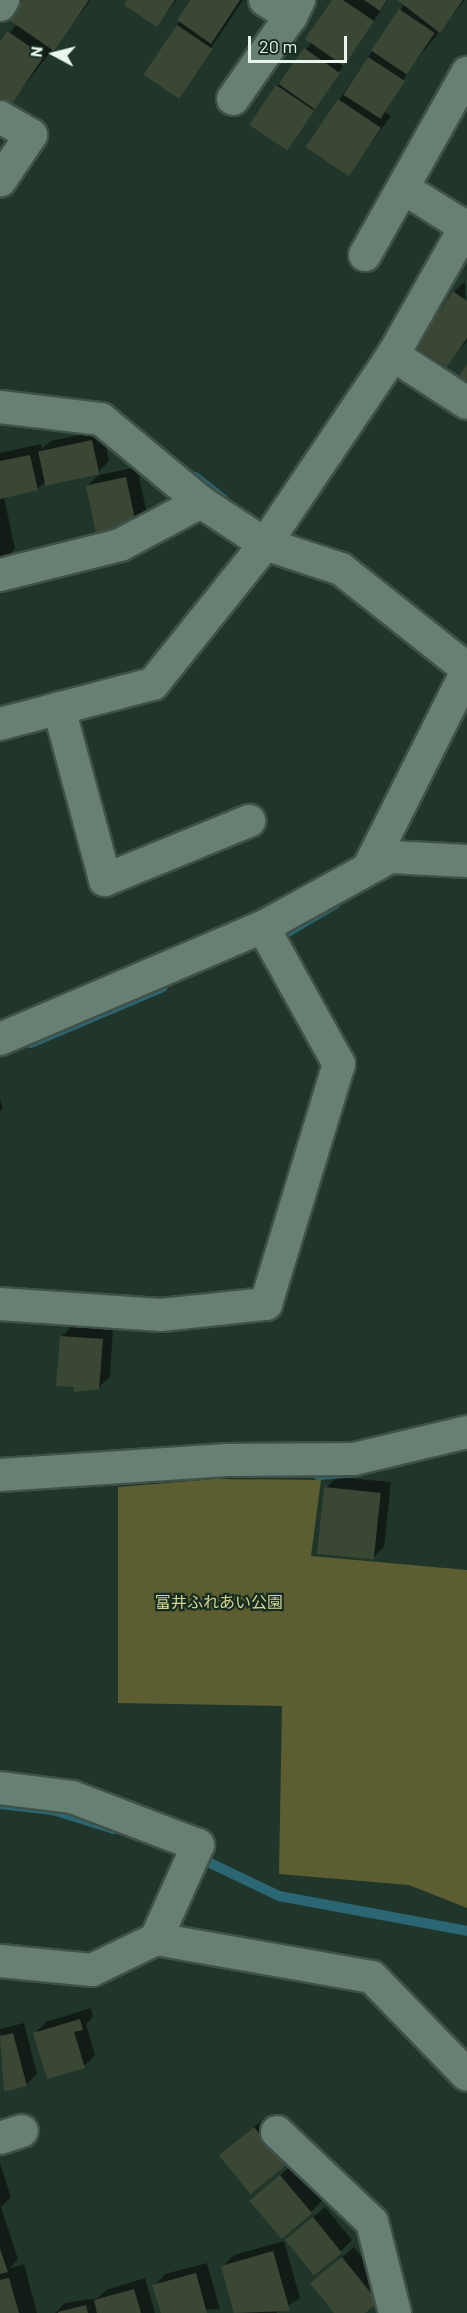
<!DOCTYPE html>
<meta charset="utf-8">
<style>
body{margin:0}
#map{position:relative;width:467px;height:2313px;overflow:hidden;background:#21362b;font-family:Barlow,"Noto Sans JP",sans-serif}
div>[style]{position:absolute}
[style*='--x']{left:calc(var(--x)*1px);top:calc(var(--y)*1px);width:calc(var(--w)*1px);rotate:calc(var(--a)*1deg)}
.green>*{inset:0;background:#5c5d31}
.shadow>*{inset:0;background:#0007}
.stream>*{height:10px;margin:-5px;padding:0 5px;transform-origin:5px;border-radius:5px;background:#2a6673}
.building>*{inset:0;background:#3b4735;transform-origin:0 0}
.roads{filter:drop-shadow(2px 0 #3f5149) drop-shadow(-2px 0 #3f5149) drop-shadow(0 2px #3f5149) drop-shadow(0 -2px #3f5149)}
.minor>*{height:32px;margin:-16px;padding:0 16px;transform-origin:16px;border-radius:16px;background:#687f73}
span{translate:-50% -50%;white-space:nowrap;text-align:center;line-height:1.15;-webkit-text-stroke:4.5px #172c21;paint-order:stroke}
.park-label{font-size:16px;color:#d5d68d}
.north{position:absolute;left:24px;top:24px;width:60px;height:60px;-webkit-text-stroke:4px #172c21;paint-order:stroke;rotate:277deg;font-size:16px;font-weight:700;line-height:24px;text-align:center;color:#e9f6ef}
.north::after{content:'';display:block;margin:auto;width:21px;height:27px;background:#e9f6ef;clip-path:polygon(50% 0,100% 100%,50% 72%,0 100%)}
.scale{position:absolute;left:248px;top:36px;width:99px;height:27px;box-sizing:border-box;border:3px solid #e9f6ef;border-top:0;padding-left:8px;font-size:18px;line-height:21px;white-space:nowrap;color:#e9f6ef;-webkit-text-stroke:4px #172c21;paint-order:stroke}
</style>
<div id="map">
<div class="green">
<i style="clip-path:polygon(215px 1479px,321px 1480px,311px 1556px,467px 1570px,467px 1908px,409px 1885px,279px 1874px,282px 1706px,118px 1703px,118px 1487px)"></i>
</div>
<div class="shadow">
<i style="clip-path:polygon(24px 0,91px 0,11px 103px,0 96px,0 45px,17px 24px)"></i>
<i style="clip-path:polygon(129px 0,177px 0,157px 25px)"></i>
<i style="clip-path:polygon(193px 0,243px 0,179px 96px,146px 74px)"></i>
<i style="clip-path:polygon(333px 0,388px 0,287px 148px,277px 86px,312px 42px)"></i>
<i style="clip-path:polygon(399px 0,465px 0,411px 67px,385px 112px,391px 116px,349px 174px,339px 100px,403px 6px)"></i>
<i style="clip-path:polygon(465px 281px,467px 341px,447px 365px,454px 292px)"></i>
<i style="clip-path:polygon(103px 430px,109px 461px,98px 472px,46px 481px,37px 489px,4px 497px,15px 549px,0 562px,0 453px,41px 444px,42px 449px,51px 441px)"></i>
<i style="clip-path:polygon(137px 467px,147px 514px,135px 525px,87px 486px,99px 475px)"></i>
<i style="clip-path:polygon(0 1099px,3px 1108px,0 1111px)"></i>
<i style="clip-path:polygon(73px 1325px,113px 1329px,110px 1377px,98px 1388px,61px 1337px)"></i>
<i style="clip-path:polygon(337px 1477px,391px 1482px,384px 1547px,373px 1558px,326px 1488px)"></i>
<i style="clip-path:polygon(91px 2008px,93px 2017px,86px 2024px,95px 2055px,84px 2066px,35px 2033px,46px 2022px)"></i>
<i style="clip-path:polygon(24px 2023px,37px 2074px,26px 2085px,5px 2090px,0 2029px)"></i>
<i style="clip-path:polygon(266px 2117px,296px 2154px,285px 2165px,232px 2145px)"></i>
<i style="clip-path:polygon(0 2163px,11px 2197px,1px 2207px,18px 2259px,10px 2268px,24px 2264px,37px 2313px,0 2313px)"></i>
<i style="clip-path:polygon(292px 2165px,322px 2201px,311px 2212px,251px 2200px)"></i>
<i style="clip-path:polygon(325px 2207px,352px 2240px,341px 2251px,287px 2240px)"></i>
<i style="clip-path:polygon(284px 2241px,300px 2298px,276px 2313px,236px 2313px,223px 2266px,234px 2255px)"></i>
<i style="clip-path:polygon(354px 2247px,388px 2290px,363px 2313px,335px 2313px,312px 2284px)"></i>
<i style="clip-path:polygon(207px 2263px,220px 2309px,162px 2313px,154px 2286px,165px 2274px)"></i>
<i style="clip-path:polygon(145px 2278px,155px 2313px,55px 2313px,65px 2303px,98px 2298px,106px 2290px)"></i>
</div>
<div class="stream">
<i style="--x:195;--y:477;--w:36;--a:38"></i>
<i style="--x:274;--y:940;--w:71;--a:-30.5"></i>
<i style="--x:31;--y:1043;--w:143;--a:-23"></i>
<i style="--x:318;--y:1475;--w:41;--a:-4.2"></i>
<i style="--x:0;--y:1804;--w:53;--a:6.5"></i>
<i style="--x:53;--y:1810;--w:64;--a:17.3"></i>
<i style="--x:206;--y:1861;--w:81;--a:25.6"></i>
<i style="--x:279;--y:1896;--w:191;--a:10.5"></i>
</div>
<div class="building">
<i style="clip-path:polygon(23px 0,89px 0,54px 51px,9px 20px)"></i>
<i style="clip-path:polygon(127px 0,175px 0,157px 27px,124px 5px)"></i>
<i style="clip-path:polygon(191px 0,240px 0,211px 44px,177px 20px)"></i>
<i style="clip-path:polygon(332px 0,343px 0,374px 21px,344px 66px,305px 39px)"></i>
<i style="clip-path:polygon(364px 0,387px 0,380px 11px)"></i>
<i style="clip-path:polygon(397px 0,463px 0,440px 33px)"></i>
<i style="left:399px;top:9px;width:43px;height:50px;rotate:34deg"></i>
<i style="left:177px;top:25px;width:43px;height:60px;rotate:34deg"></i>
<i style="clip-path:polygon(7px 31px,44px 56px,11px 105px,0 98px,0 42px)"></i>
<i style="left:304px;top:48px;width:44px;height:44px;rotate:35deg"></i>
<i style="left:368px;top:57px;width:44px;height:45px;rotate:33deg"></i>
<i style="left:276px;top:85px;width:46px;height:48px;rotate:34deg"></i>
<i style="left:338px;top:99px;width:52px;height:58px;rotate:34deg"></i>
<i style="clip-path:polygon(453px 291px,467px 301px,467px 338px,447px 367px,416px 347px)"></i>
<i style="clip-path:polygon(467px 364px,467px 384px,458px 378px)"></i>
<i style="left:92px;top:440px;width:35px;height:55px;rotate:78deg"></i>
<i style="clip-path:polygon(30px 455px,38px 490px,0 499px,0 461px)"></i>
<i style="left:126px;top:477px;width:50px;height:41px;rotate:78deg"></i>
<i style="clip-path:polygon(60px 1336px,103px 1339px,99px 1389px,74px 1392px,74px 1387px,56px 1386px)"></i>
<i style="left:324px;top:1487px;width:57px;height:67px;rotate:6deg"></i>
<i style="clip-path:polygon(80px 2019px,83px 2030px,74px 2032px,85px 2068px,47px 2079px,33px 2033px)"></i>
<i style="clip-path:polygon(13px 2033px,27px 2086px,4px 2092px,0 2036px)"></i>
<i style="left:254px;top:2127px;width:50px;height:45px;rotate:51deg"></i>
<i style="left:280px;top:2175px;width:50px;height:40px;rotate:50deg"></i>
<i style="left:313px;top:2217px;width:46px;height:36px;rotate:51deg"></i>
<i style="clip-path:polygon(0 2249px,8px 2272px,0 2274px)"></i>
<i style="clip-path:polygon(273px 2251px,290px 2311px,234px 2313px,221px 2266px)"></i>
<i style="clip-path:polygon(342px 2257px,378px 2302px,365px 2313px,334px 2313px,310px 2283px)"></i>
<i style="clip-path:polygon(196px 2273px,207px 2313px,161px 2313px,152px 2285px)"></i>
<i style="clip-path:polygon(9px 2278px,19px 2313px,0 2313px,0 2280px)"></i>
<i style="clip-path:polygon(134px 2289px,141px 2313px,97px 2313px,94px 2300px)"></i>
<i style="clip-path:polygon(86px 2305px,88px 2313px,58px 2313px,58px 2312px)"></i>
</div>
<div class="roads">
<div class="minor">
<i style="--x:265;--y:0;--w:31;--a:32"></i>
<i style="--x:291;--y:16;--w:18;--a:-63"></i>
<i style="--x:0;--y:5;--w:6;--a:-59"></i>
<i style="--x:233;--y:99;--w:101;--a:-55.1"></i>
<i style="--x:0;--y:117;--w:36;--a:30"></i>
<i style="--x:31;--y:135;--w:55;--a:124"></i>
<i style="--x:403;--y:188;--w:75;--a:32"></i>
<i style="--x:365;--y:255;--w:209;--a:-60.7"></i>
<i style="--x:393;--y:355;--w:88;--a:33"></i>
<i style="--x:0;--y:407;--w:102;--a:6.8"></i>
<i style="--x:101;--y:419;--w:130;--a:39.7"></i>
<i style="--x:201;--y:502;--w:77;--a:33.3"></i>
<i style="--x:265;--y:544;--w:80;--a:18.2"></i>
<i style="--x:341;--y:569;--w:161;--a:38.4"></i>
<i style="--x:0;--y:575;--w:124;--a:-14"></i>
<i style="--x:120;--y:545;--w:92;--a:-28"></i>
<i style="--x:59;--y:708;--w:178;--a:75"></i>
<i style="--x:105;--y:880;--w:156;--a:-22.3"></i>
<i style="--x:0;--y:724;--w:158;--a:-14.7"></i>
<i style="--x:153;--y:684;--w:179;--a:-51.3"></i>
<i style="--x:265;--y:544;--w:228;--a:-55.9"></i>
<i style="--x:393;--y:355;--w:150;--a:-60.5"></i>
<i style="--x:369;--y:867;--w:219;--a:-63.4"></i>
<i style="--x:0;--y:1039;--w:286;--a:-23.1"></i>
<i style="--x:263;--y:927;--w:145;--a:-28.9"></i>
<i style="--x:390;--y:857;--w:77;--a:3"></i>
<i style="--x:0;--y:1304;--w:161;--a:3.9"></i>
<i style="--x:161;--y:1315;--w:106;--a:-6"></i>
<i style="--x:266;--y:1304;--w:251;--a:-73.1"></i>
<i style="--x:339;--y:1064;--w:157;--a:-119"></i>
<i style="--x:0;--y:1475;--w:227;--a:-3.8"></i>
<i style="--x:227;--y:1460;--w:127;--a:-0.5"></i>
<i style="--x:354;--y:1459;--w:116;--a:-13.4"></i>
<i style="--x:0;--y:1788;--w:73;--a:7.1"></i>
<i style="--x:72;--y:1797;--w:135;--a:20.9"></i>
<i style="--x:198;--y:1845;--w:103;--a:114.1"></i>
<i style="--x:0;--y:1961;--w:92;--a:5.6"></i>
<i style="--x:92;--y:1970;--w:71;--a:-25.8"></i>
<i style="--x:156;--y:1939;--w:219;--a:10"></i>
<i style="--x:372;--y:1977;--w:136;--a:45.9"></i>
<i style="--x:277;--y:2132;--w:131;--a:43.5"></i>
<i style="--x:372;--y:2222;--w:94;--a:75.8"></i>
<i style="--x:0;--y:2138;--w:23;--a:-18"></i>
</div>
</div>
<div class="park-label">
<span style="left:219px;top:1602px">富井ふれあい公園</span>
</div>
<div class="north">N</div>
<div class="scale">20 m</div>
</div>
